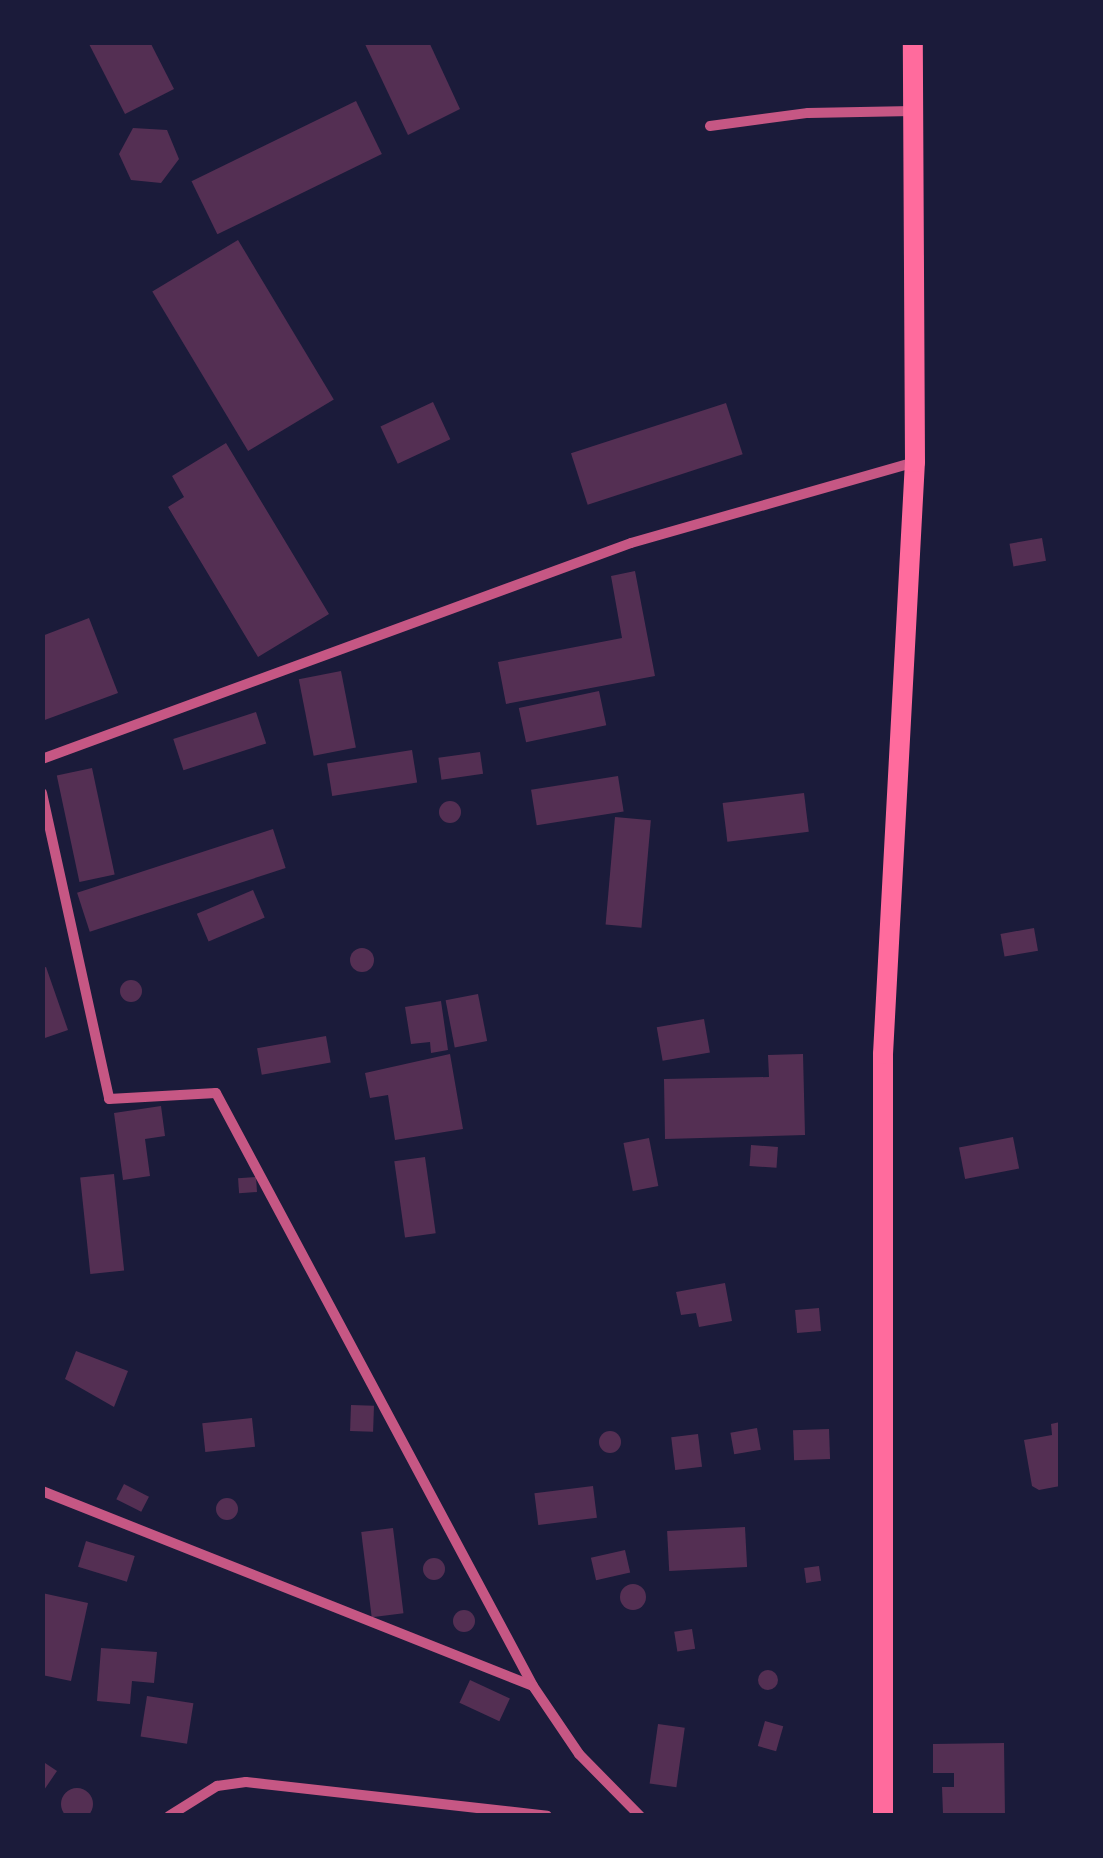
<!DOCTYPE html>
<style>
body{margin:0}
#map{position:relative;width:1103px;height:1858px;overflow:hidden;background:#1b1b3a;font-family:"Noto Serif",serif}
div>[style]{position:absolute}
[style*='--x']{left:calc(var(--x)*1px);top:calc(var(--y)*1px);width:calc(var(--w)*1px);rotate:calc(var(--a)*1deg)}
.building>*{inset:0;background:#542f53;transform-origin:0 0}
.round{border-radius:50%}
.minor>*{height:10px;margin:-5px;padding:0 5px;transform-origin:5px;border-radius:5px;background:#c65784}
.secondary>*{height:20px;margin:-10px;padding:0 10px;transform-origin:10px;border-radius:10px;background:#ff6b9d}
span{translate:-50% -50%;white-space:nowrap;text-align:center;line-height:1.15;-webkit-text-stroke:8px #1b1b3a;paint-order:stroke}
.frame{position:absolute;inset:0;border:45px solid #1b1b3a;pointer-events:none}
</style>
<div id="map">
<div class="building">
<i style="clip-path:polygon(88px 42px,150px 42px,174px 89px,125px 114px)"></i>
<i style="clip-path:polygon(364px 42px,429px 42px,460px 109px,408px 135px)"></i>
<i style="left:356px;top:101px;width:59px;height:183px;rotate:64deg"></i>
<i style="clip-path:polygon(133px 128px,167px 130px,179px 159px,161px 183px,131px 180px,119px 154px)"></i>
<i style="left:238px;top:240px;width:186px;height:100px;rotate:59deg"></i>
<i style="left:433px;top:402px;width:41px;height:58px;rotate:65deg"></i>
<i style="left:726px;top:403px;width:54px;height:163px;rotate:72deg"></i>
<i style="clip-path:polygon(226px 443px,329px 614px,258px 657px,168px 507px,184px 497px,172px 476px)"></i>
<i style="left:1042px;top:538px;width:23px;height:33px;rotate:80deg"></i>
<i style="clip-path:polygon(635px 571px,655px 676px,506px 704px,498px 662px,622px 638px,611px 576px)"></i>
<i style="clip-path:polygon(89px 618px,118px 693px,42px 721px,42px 636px)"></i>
<i style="left:341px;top:671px;width:78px;height:43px;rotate:79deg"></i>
<i style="left:599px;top:691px;width:35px;height:82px;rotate:78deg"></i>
<i style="left:256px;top:712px;width:33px;height:87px;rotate:72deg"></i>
<i style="left:412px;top:750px;width:33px;height:86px;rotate:81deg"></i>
<i style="left:480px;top:752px;width:22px;height:42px;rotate:82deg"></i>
<i style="left:92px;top:768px;width:109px;height:36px;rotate:78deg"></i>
<i style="left:618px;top:776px;width:36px;height:88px;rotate:81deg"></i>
<i style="left:804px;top:793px;width:39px;height:82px;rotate:83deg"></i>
<i class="round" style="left:439px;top:801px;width:22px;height:22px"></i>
<i style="left:615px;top:817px;width:36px;height:108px;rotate:5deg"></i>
<i style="left:273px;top:829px;width:41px;height:206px;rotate:72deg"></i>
<i style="left:253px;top:890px;width:30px;height:61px;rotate:67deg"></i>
<i style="left:1034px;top:928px;width:23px;height:34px;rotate:80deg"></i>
<i class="round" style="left:350px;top:948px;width:24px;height:24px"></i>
<i style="clip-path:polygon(46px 967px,68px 1030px,42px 1039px,42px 968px)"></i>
<i class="round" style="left:120px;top:980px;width:22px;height:22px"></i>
<i style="left:478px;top:994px;width:48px;height:33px;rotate:79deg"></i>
<i style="clip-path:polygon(441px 1001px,448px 1050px,431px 1053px,430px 1042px,411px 1044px,405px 1007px)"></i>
<i style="left:704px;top:1019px;width:34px;height:48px;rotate:80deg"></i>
<i style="left:326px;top:1036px;width:27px;height:70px;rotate:80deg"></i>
<i style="clip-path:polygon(450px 1054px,463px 1129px,395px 1140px,388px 1095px,370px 1098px,365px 1073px)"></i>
<i style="clip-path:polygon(803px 1054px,805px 1135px,665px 1139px,664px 1079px,769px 1077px,768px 1055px)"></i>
<i style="clip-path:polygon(161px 1106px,165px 1136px,145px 1139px,150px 1176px,123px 1180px,114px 1113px)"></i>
<i style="left:1013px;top:1137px;width:32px;height:55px;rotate:79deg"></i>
<i style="left:649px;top:1138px;width:49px;height:26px;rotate:79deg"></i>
<i style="left:751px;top:1145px;width:27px;height:21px;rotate:4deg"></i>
<i style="left:425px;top:1157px;width:77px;height:31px;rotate:82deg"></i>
<i style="left:114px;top:1174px;width:97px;height:34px;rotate:84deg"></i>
<i style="left:256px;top:1177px;width:15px;height:18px;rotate:86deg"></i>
<i style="clip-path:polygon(725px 1283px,732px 1321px,699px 1327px,696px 1313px,681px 1315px,676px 1292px)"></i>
<i style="left:819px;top:1308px;width:23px;height:24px;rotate:85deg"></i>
<i style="clip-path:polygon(76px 1351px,128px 1371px,114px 1407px,65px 1379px)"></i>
<i style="left:351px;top:1405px;width:23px;height:26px;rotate:2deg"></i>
<i style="left:252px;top:1418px;width:29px;height:50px;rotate:84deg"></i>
<i style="clip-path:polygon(1060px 1422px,1060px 1486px,1039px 1490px,1032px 1486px,1024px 1440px,1052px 1435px,1051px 1424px)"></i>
<i style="left:757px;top:1428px;width:22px;height:27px;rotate:80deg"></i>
<i style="left:829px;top:1429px;width:30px;height:36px;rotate:88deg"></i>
<i class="round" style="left:599px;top:1431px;width:22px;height:22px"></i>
<i style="left:698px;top:1434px;width:33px;height:27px;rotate:83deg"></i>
<i style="left:124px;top:1484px;width:28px;height:17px;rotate:27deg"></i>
<i style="left:593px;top:1486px;width:32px;height:59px;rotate:83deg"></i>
<i class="round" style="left:216px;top:1498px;width:22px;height:22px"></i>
<i style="left:745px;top:1527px;width:40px;height:78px;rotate:87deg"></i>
<i style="left:393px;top:1528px;width:86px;height:32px;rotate:83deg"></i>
<i style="left:86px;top:1541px;width:51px;height:27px;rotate:17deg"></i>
<i style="left:625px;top:1550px;width:23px;height:35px;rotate:77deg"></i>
<i class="round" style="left:423px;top:1558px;width:22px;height:22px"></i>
<i style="left:819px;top:1566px;width:15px;height:15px;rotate:82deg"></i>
<i class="round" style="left:620px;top:1584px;width:26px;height:26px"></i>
<i style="clip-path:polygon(42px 1593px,88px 1603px,71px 1681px,42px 1675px)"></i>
<i class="round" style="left:453px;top:1610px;width:22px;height:22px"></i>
<i style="left:692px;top:1629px;width:20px;height:18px;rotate:81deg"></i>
<i style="clip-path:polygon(101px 1648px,157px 1652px,154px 1683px,132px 1681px,130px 1704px,97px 1701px)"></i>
<i class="round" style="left:758px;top:1670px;width:20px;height:20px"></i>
<i style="left:470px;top:1680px;width:44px;height:25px;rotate:25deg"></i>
<i style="left:147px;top:1696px;width:47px;height:41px;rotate:9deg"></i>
<i style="left:765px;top:1721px;width:19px;height:26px;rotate:16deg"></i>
<i style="left:658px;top:1724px;width:27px;height:60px;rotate:8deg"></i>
<i style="clip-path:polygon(1004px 1743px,1005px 1816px,943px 1814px,942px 1787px,954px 1787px,954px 1773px,933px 1773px,933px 1744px)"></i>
<i style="clip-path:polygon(42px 1761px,57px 1771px,42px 1793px)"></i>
<i class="round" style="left:61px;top:1788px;width:32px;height:32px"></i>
</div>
<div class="minor">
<i style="--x:710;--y:126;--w:99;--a:-7.6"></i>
<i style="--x:808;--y:113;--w:105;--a:-1.1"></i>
<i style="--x:42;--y:759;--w:627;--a:-20.14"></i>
<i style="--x:631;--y:543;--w:295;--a:-15.9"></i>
<i style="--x:42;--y:793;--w:313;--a:77.6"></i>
<i style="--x:109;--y:1099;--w:107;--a:-3.2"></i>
<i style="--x:216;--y:1093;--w:672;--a:61.87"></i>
<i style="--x:533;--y:1686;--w:82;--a:55.9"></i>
<i style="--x:579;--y:1754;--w:87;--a:45.5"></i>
<i style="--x:42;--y:1491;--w:528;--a:21.66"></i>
<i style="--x:169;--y:1816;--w:57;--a:-32"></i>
<i style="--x:217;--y:1786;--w:29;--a:-8"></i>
<i style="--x:246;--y:1782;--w:303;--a:6.4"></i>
</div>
<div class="secondary">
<i style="--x:883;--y:1816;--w:762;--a:-90"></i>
<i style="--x:883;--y:1054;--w:593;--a:-86.91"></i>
<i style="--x:915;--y:462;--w:420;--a:-90.3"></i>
</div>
<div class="frame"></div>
</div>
